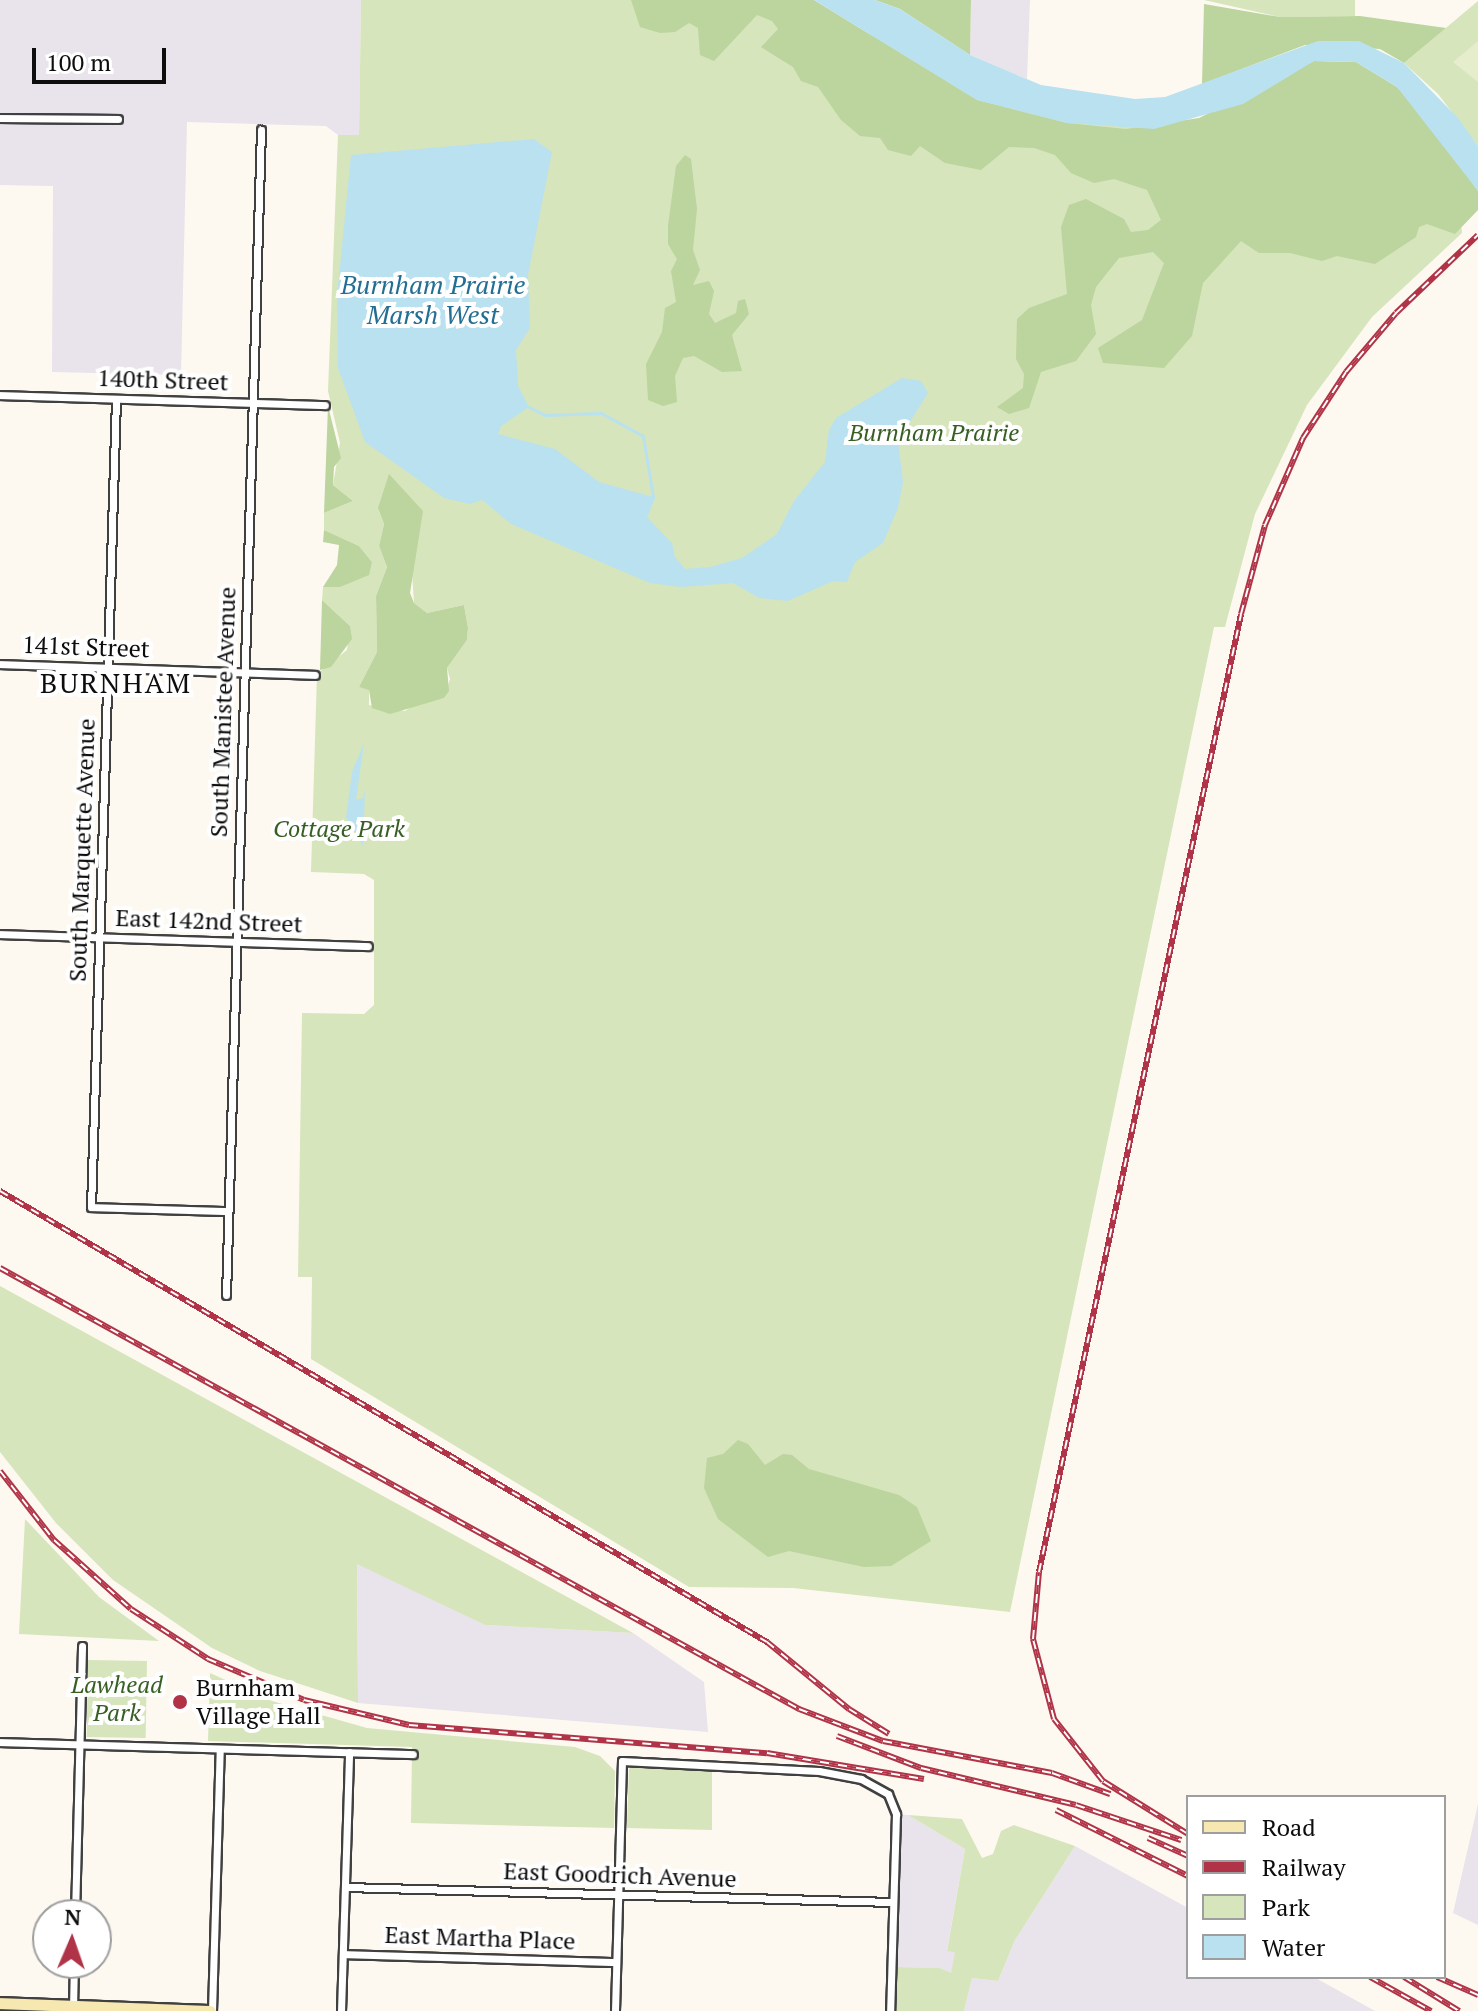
<!DOCTYPE html>
<style>
body{margin:0}
#map{position:relative;width:1478px;height:2011px;overflow:hidden;background:#fdf9f0;font-family:"PT Serif",serif}
div>[style]{position:absolute}
[style*='--x']{left:calc(var(--x)*1px);top:calc(var(--y)*1px);width:calc(var(--w)*1px);rotate:calc(var(--a)*1deg)}
.industrial>*{inset:0;background:#e9e3eb}
.green>*{inset:0;background:#d6e5bc;transform-origin:0 0}
.forest>*{inset:0;background:#bcd49d}
.pitch>*{inset:0;background:#e5edcd}
.water>*{inset:0;background:#b9e1f0}
.stream>*{height:3px;margin:-1.5px;padding:0 1.5px;transform-origin:1.5px;border-radius:1.5px;background:#b9e1f0}
.roads{filter:drop-shadow(2px 0 #404040) drop-shadow(-2px 0 #404040) drop-shadow(0 2px #404040) drop-shadow(0 -2px #404040)}
.street>*{height:7px;margin:-3.5px;padding:0 3.5px;transform-origin:3.5px;border-radius:3.5px;background:#fff}
.secondary>*{height:11px;margin:-5.5px;padding:0 5.5px;transform-origin:5.5px;border-radius:5.5px;background:#f7e8b1}
.rail>*{height:6px;margin-top:-3px;transform-origin:0;background:repeating-linear-gradient(90deg,#fff 0 9px,#b03347 0 18px);box-sizing:border-box;border-block:2px solid #b03347}
.dots>*{width:22px;height:22px;translate:-50% -50%;box-sizing:border-box;border:4px solid #fff;border-radius:50%}
span{translate:-50% -50%;white-space:nowrap;text-align:center;line-height:1.15;-webkit-text-stroke:8px #fff;paint-order:stroke}
.street-label{font-size:24px;color:#0d0d0d}
.park-label{font-size:24px;color:#375f24;font-style:italic}
.poi-label{font-size:24px;color:#0d0d0d}
.left{translate:0 -50%;text-align:left}
.water-label{font-size:26px;color:#236e93;font-style:italic}
.quarter-label{font-size:28px;color:#0d0d0d;letter-spacing:2px}
.legend{position:absolute;left:1186px;top:1795px;width:260px;height:184px;box-sizing:border-box;background:#fff;border:2px solid #9e9e9e;margin:0;padding:10px 14px;list-style:none;font-size:24px;color:#0d0d0d}
.legend li{display:flex;align-items:center;gap:16px;height:40px}
.legend b{width:40px;border:2px solid #9e9e9e}
.north{position:absolute;left:32px;top:1899px;width:80px;height:80px;box-sizing:border-box;background:#fff;border:2px solid #9e9e9e;border-radius:50%;rotate:2deg;font-size:22px;font-weight:700;line-height:32px;text-align:center;color:#0d0d0d}
.north::after{content:'';display:block;margin:auto;width:28px;height:36px;background:#b03347;clip-path:polygon(50% 0,100% 100%,50% 72%,0 100%)}
.scale{position:absolute;left:32px;top:48px;width:134px;height:36px;box-sizing:border-box;border:4px solid #0d0d0d;border-top:0;padding-left:10px;font-size:24px;line-height:28px;white-space:nowrap;color:#0d0d0d;-webkit-text-stroke:6px #fff;paint-order:stroke}
</style>
<div id="map">
<div class="industrial">
<i style="clip-path:polygon(0 0,361px 0,359px 135px,338px 135px,326px 126px,187px 122px,181px 375px,52px 372px,53px 186px,0 185px)"></i>
<i style="clip-path:polygon(971px 0,1030px 0,1027px 79px,970px 55px)"></i>
<i style="clip-path:polygon(357px 1563px,485px 1625px,633px 1633px,704px 1682px,708px 1732px,358px 1703px)"></i>
<i style="clip-path:polygon(1478px 1804px,1478px 1925px,1453px 1913px)"></i>
<i style="clip-path:polygon(896px 1814px,908px 1815px,965px 1849px,947px 1950px,956px 1951px,951px 1974px,940px 1968px,891px 1967px)"></i>
<i style="clip-path:polygon(1075px 1846px,1188px 1908px,1188px 1977px,1314px 1977px,1375px 2011px,964px 2011px,972px 1978px,998px 1981px,1015px 1940px)"></i>
</div>
<div class="green">
<i style="clip-path:polygon(evenodd,361px 0,808px 0,857px 31px,1461px 221px,1462px 233px,1372px 317px,1307px 405px,1255px 514px,1225px 627px,1214px 627px,1010px 1612px,793px 1588px,689px 1587px,311px 1359px,312px 1277px,298px 1277px,302px 1013px,364px 1014px,374px 1005px,374px 880px,364px 874px,311px 872px,317px 674px,347px 650px,350px 626px,322px 600px,323px 587px,340px 587px,372px 562px,359px 546px,324px 530px,324px 513px,353px 501px,333px 485px,340px 443px,328px 391px,338px 135px,359px 135px,361px 0,378px 508px,412px 572px,414px 603px,427px 613px,464px 605px,468px 628px,467px 640px,447px 668px,450px 679px,444px 698px,418px 702px,405px 711px,369px 705px,369px 689px,359px 687px,377px 652px,376px 596px,387px 567px,379px 546px,384px 524px,378px 508px)"></i>
<i style="clip-path:polygon(1204px 0,1355px 0,1355px 16px,1280px 17px)"></i>
<i style="clip-path:polygon(1478px 1px,1478px 146px,1438px 94px,1404px 63px)"></i>
<i style="clip-path:polygon(0 1286px,633px 1633px,485px 1625px,357px 1564px,358px 1703px,260px 1671px,212px 1648px,113px 1580px,56px 1523px,0 1452px)"></i>
<i style="clip-path:polygon(25px 1519px,99px 1597px,159px 1641px,19px 1634px)"></i>
<i style="left:88px;top:1660px;width:59px;height:77px;rotate:1deg"></i>
<i style="clip-path:polygon(210px 1673px,272px 1701px,367px 1728px,575px 1747px,600px 1756px,615px 1771px,614px 1828px,411px 1823px,412px 1747px,208px 1741px)"></i>
<i style="clip-path:polygon(635px 1765px,712px 1769px,712px 1830px,627px 1828px,629px 1769px)"></i>
<i style="clip-path:polygon(908px 1815px,962px 1819px,982px 1858px,993px 1854px,1001px 1831px,1014px 1825px,1075px 1846px,1015px 1940px,998px 1981px,972px 1978px,964px 2011px,896px 2011px,897px 1967px,940px 1968px,951px 1973px,955px 1952px,947px 1951px,965px 1849px)"></i>
</div>
<div class="forest">
<i style="clip-path:polygon(631px 0,814px 0,977px 100px,1067px 123px,1126px 129px,1199px 118px,1314px 61px,1356px 62px,1397px 87px,1425px 117px,1478px 191px,1478px 210px,1455px 234px,1427px 224px,1419px 227px,1416px 237px,1375px 264px,1337px 256px,1322px 261px,1290px 253px,1259px 253px,1241px 241px,1203px 283px,1192px 336px,1164px 368px,1103px 363px,1098px 348px,1142px 320px,1164px 263px,1153px 252px,1119px 258px,1096px 287px,1091px 305px,1096px 334px,1076px 361px,1041px 372px,1029px 408px,1009px 414px,997px 407px,1023px 388px,1024px 374px,1016px 359px,1017px 319px,1029px 308px,1067px 294px,1061px 227px,1069px 205px,1086px 199px,1124px 219px,1131px 232px,1148px 230px,1161px 220px,1147px 190px,1114px 179px,1094px 183px,1071px 173px,1055px 155px,1034px 148px,1009px 147px,981px 170px,945px 163px,920px 146px,911px 156px,888px 150px,880px 138px,860px 136px,841px 120px,818px 87px,801px 81px,793px 67px,761px 47px,778px 29px,772px 21px,757px 15px,714px 61px,700px 55px,698px 28px,689px 23px,675px 32px,660px 33px,640px 27px)"></i>
<i style="clip-path:polygon(875px 0,971px 0,970px 55px,900px 9px)"></i>
<i style="clip-path:polygon(1204px 4px,1280px 17px,1360px 16px,1446px 28px,1404px 63px,1380px 49px,1305px 45px,1202px 84px)"></i>
<i style="clip-path:polygon(685px 155px,691px 159px,697px 209px,693px 250px,700px 270px,693px 285px,709px 281px,714px 291px,709px 314px,715px 323px,736px 313px,738px 301px,745px 299px,749px 314px,732px 335px,742px 371px,722px 372px,694px 356px,683px 358px,675px 376px,677px 402px,663px 406px,648px 400px,646px 364px,662px 332px,665px 308px,676px 302px,671px 271px,677px 259px,668px 244px,668px 226px,676px 166px)"></i>
<i style="clip-path:polygon(328px 406px,341px 458px,334px 467px,333px 485px,353px 501px,324px 513px)"></i>
<i style="clip-path:polygon(389px 474px,423px 511px,410px 593px,414px 603px,427px 613px,464px 605px,468px 628px,467px 640px,447px 668px,449px 691px,444px 698px,390px 714px,372px 708px,369px 690px,359px 687px,377px 652px,376px 596px,387px 567px,379px 546px,384px 524px,378px 508px)"></i>
<i style="clip-path:polygon(324px 530px,359px 546px,372px 562px,369px 575px,340px 587px,323px 587px,337px 565px,339px 545px,323px 542px)"></i>
<i style="clip-path:polygon(322px 600px,350px 626px,352px 639px,331px 667px,320px 670px)"></i>
<i style="clip-path:polygon(738px 1440px,748px 1444px,765px 1465px,783px 1454px,792px 1455px,809px 1469px,899px 1495px,917px 1507px,931px 1541px,891px 1566px,864px 1567px,789px 1551px,768px 1557px,718px 1519px,704px 1488px,707px 1458px,723px 1454px)"></i>
</div>
<div class="pitch">
<i style="clip-path:polygon(1478px 41px,1478px 82px,1453px 62px)"></i>
</div>
<div class="water">
<i style="clip-path:polygon(814px 0,875px 0,900px 9px,970px 55px,1041px 85px,1135px 99px,1165px 97px,1318px 41px,1359px 41px,1404px 63px,1458px 118px,1478px 146px,1478px 191px,1397px 87px,1356px 62px,1314px 61px,1243px 104px,1154px 129px,1067px 123px,977px 100px)"></i>
<i style="clip-path:polygon(534px 139px,552px 152px,528px 275px,530px 328px,516px 350px,518px 386px,529px 407px,501px 426px,498px 434px,555px 449px,599px 482px,653px 497px,647px 517px,672px 543px,675px 557px,685px 569px,710px 567px,742px 558px,777px 534px,794px 501px,825px 462px,829px 430px,836px 418px,902px 378px,921px 381px,928px 393px,898px 441px,903px 482px,898px 508px,883px 543px,855px 562px,847px 582px,833px 581px,788px 601px,759px 598px,733px 583px,681px 587px,650px 583px,511px 524px,482px 500px,470px 504px,444px 498px,365px 442px,338px 368px,337px 296px,351px 155px)"></i>
<i style="clip-path:polygon(364px 743px,356px 800px,363px 798px,365px 789px,363px 846px,346px 817px,352px 772px)"></i>
</div>
<div class="stream">
<i style="--x:529;--y:407;--w:18;--a:27"></i>
<i style="--x:545;--y:415;--w:56;--a:-2"></i>
<i style="--x:601;--y:413;--w:48;--a:28.7"></i>
<i style="--x:643;--y:436;--w:62;--a:80.7"></i>
<i style="--x:653;--y:497;--w:17;--a:111"></i>
</div>
<div class="roads">
<div class="street">
<i style="--x:0;--y:118;--w:118;--a:0.5"></i>
<i style="--x:0;--y:395;--w:325;--a:1.8"></i>
<i style="--x:116;--y:399;--w:808;--a:91.77"></i>
<i style="--x:91;--y:1207;--w:137;--a:1.7"></i>
<i style="--x:0;--y:664;--w:315;--a:2"></i>
<i style="--x:0;--y:934;--w:368;--a:1.9"></i>
<i style="--x:226;--y:1295;--w:1166;--a:-88.28"></i>
<i style="--x:0;--y:1742;--w:413;--a:1.7"></i>
<i style="--x:345;--y:1887;--w:548;--a:1.57"></i>
<i style="--x:75;--y:1915;--w:269;--a:-88.5"></i>
<i style="--x:343;--y:1954;--w:273;--a:1.7"></i>
<i style="--x:73;--y:2009;--w:46;--a:-88.8"></i>
<i style="--x:212;--y:2011;--w:262;--a:-88.3"></i>
<i style="--x:341;--y:2011;--w:259;--a:-88.2"></i>
<i style="--x:615;--y:2011;--w:250;--a:-88.4"></i>
<i style="--x:622;--y:1761;--w:197;--a:2.9"></i>
<i style="--x:819;--y:1771;--w:43;--a:10.8"></i>
<i style="--x:861;--y:1779;--w:31;--a:29"></i>
<i style="--x:888;--y:1794;--w:22;--a:68"></i>
<i style="--x:896;--y:1814;--w:197;--a:91.7"></i>
</div>
<div class="secondary">
<i style="--x:0;--y:2003;--w:210;--a:2.2"></i>
</div>
</div>
<div class="rail">
<i style="--x:0;--y:1191;--w:890;--a:30.46"></i>
<i style="--x:767;--y:1642;--w:106;--a:39.3"></i>
<i style="--x:849;--y:1709;--w:47;--a:32"></i>
<i style="--x:0;--y:1268;--w:913;--a:28.9"></i>
<i style="--x:799;--y:1709;--w:90;--a:20.9"></i>
<i style="--x:883;--y:1741;--w:172;--a:10.7"></i>
<i style="--x:1052;--y:1773;--w:62;--a:19.9"></i>
<i style="--x:0;--y:1471;--w:88;--a:52"></i>
<i style="--x:54;--y:1540;--w:103;--a:41.9"></i>
<i style="--x:131;--y:1609;--w:92;--a:33"></i>
<i style="--x:208;--y:1659;--w:104;--a:23.1"></i>
<i style="--x:304;--y:1700;--w:108;--a:13.4"></i>
<i style="--x:409;--y:1725;--w:359;--a:4.5"></i>
<i style="--x:767;--y:1753;--w:159;--a:9.4"></i>
<i style="--x:837;--y:1736;--w:90;--a:20.9"></i>
<i style="--x:921;--y:1768;--w:159;--a:13.4"></i>
<i style="--x:1076;--y:1805;--w:111;--a:18.4"></i>
<i style="--x:1056;--y:1810;--w:148;--a:26.6"></i>
<i style="--x:1188;--y:1834;--w:100;--a:-148.1"></i>
<i style="--x:1103;--y:1781;--w:79;--a:-128.3"></i>
<i style="--x:1054;--y:1719;--w:83;--a:-104.7"></i>
<i style="--x:1033;--y:1639;--w:67;--a:-84.9"></i>
<i style="--x:1039;--y:1572;--w:979;--a:-78.09"></i>
<i style="--x:1241;--y:614;--w:92;--a:-74.9"></i>
<i style="--x:1265;--y:525;--w:95;--a:-66.4"></i>
<i style="--x:1303;--y:438;--w:79;--a:-56.9"></i>
<i style="--x:1346;--y:372;--w:77;--a:-49.7"></i>
<i style="--x:1396;--y:313;--w:113;--a:-43.6"></i>
<i style="--x:1148;--y:1838;--w:44;--a:24.2"></i>
<i style="--x:1370;--y:1977;--w:70;--a:29.1"></i>
<i style="--x:1404;--y:1977;--w:65;--a:31.7"></i>
<i style="--x:1437;--y:1977;--w:45;--a:23.7"></i>
</div>
<div class="dots">
<i style="left:180px;top:1702px;background:#b03347"></i>
</div>
<div class="street-label">
<span style="left:163px;top:380px;rotate:2deg">140th Street</span>
<span style="left:86px;top:647px;rotate:2deg">141st Street</span>
<span style="left:223px;top:712px;rotate:-88deg">South Manistee Avenue</span>
<span style="left:82px;top:850px;rotate:-88deg">South Marquette Avenue</span>
<span style="left:209px;top:921px;rotate:2deg">East 142nd Street</span>
<span style="left:620px;top:1875px;rotate:2deg">East Goodrich Avenue</span>
<span style="left:480px;top:1938px;rotate:2deg">East Martha Place</span>
</div>
<div class="park-label">
<span style="left:934px;top:433px">Burnham Prairie</span>
<span style="left:339px;top:829px">Cottage Park</span>
<span style="left:117px;top:1699px">Lawhead<br>Park</span>
</div>
<div class="poi-label">
<span class="left" style="left:196px;top:1702px">Burnham<br>Village Hall</span>
</div>
<div class="water-label">
<span style="left:433px;top:300px">Burnham Prairie<br>Marsh West</span>
</div>
<div class="quarter-label">
<span style="left:116px;top:683px">BURNHAM</span>
</div>
<ul class="legend">
<li><b style="height:10px;background:#f7e8b1"></b>Road</li>
<li><b style="height:10px;background:#b03347"></b>Railway</li>
<li><b style="height:22px;background:#d6e5bc"></b>Park</li>
<li><b style="height:22px;background:#b9e1f0"></b>Water</li>
</ul>
<div class="north">N</div>
<div class="scale">100 m</div>
</div>
